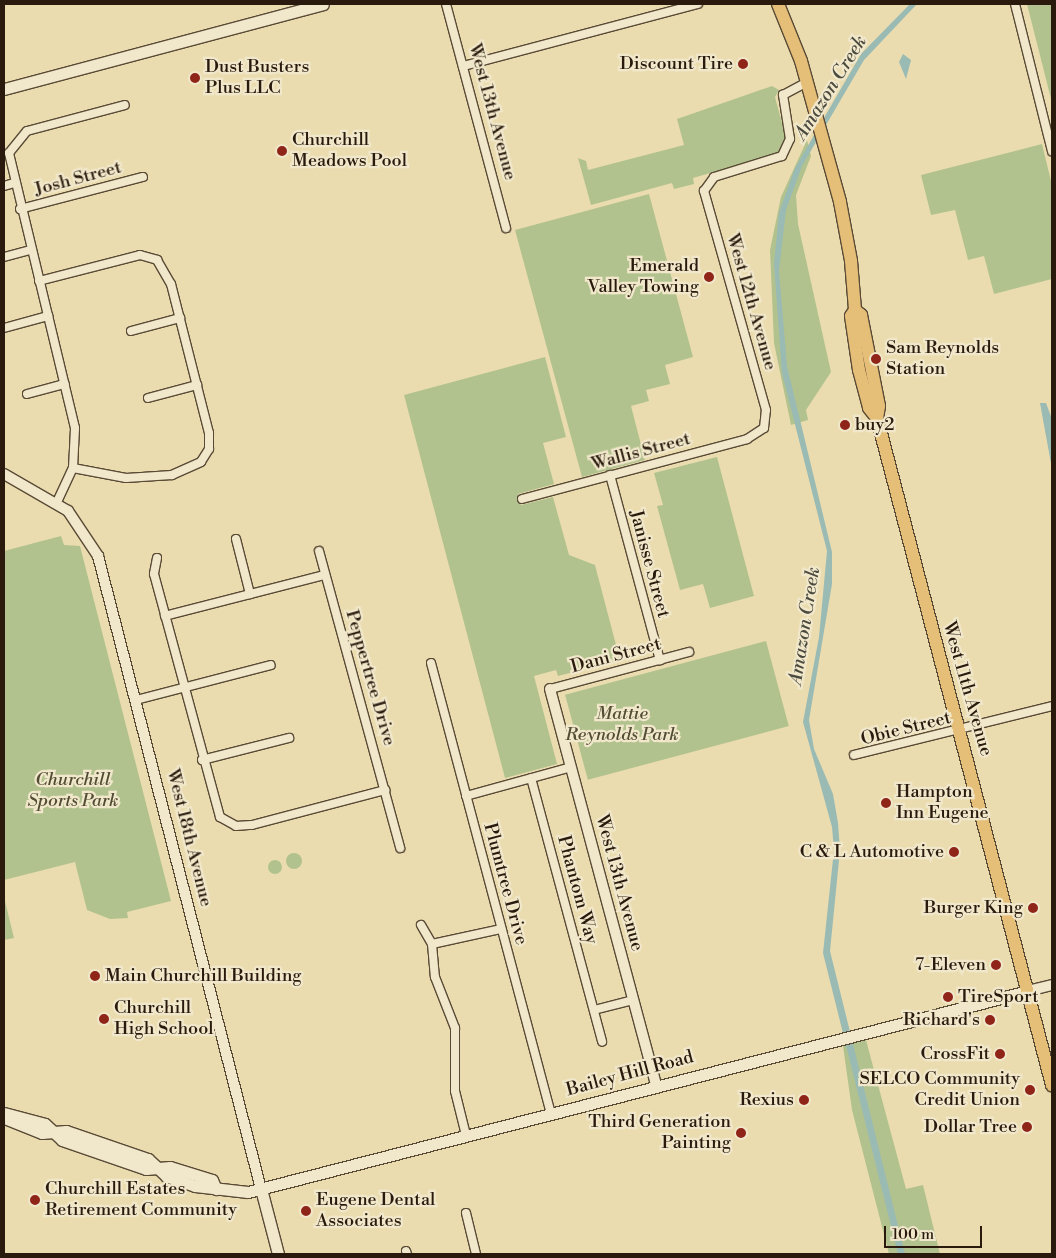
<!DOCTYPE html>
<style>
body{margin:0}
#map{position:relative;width:1056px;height:1258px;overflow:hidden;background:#eadcaf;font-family:"Libre Bodoni",serif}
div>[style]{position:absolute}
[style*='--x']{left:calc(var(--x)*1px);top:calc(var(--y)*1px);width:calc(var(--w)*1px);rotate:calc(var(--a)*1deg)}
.green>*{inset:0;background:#b2c28e;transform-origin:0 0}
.round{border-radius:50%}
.water>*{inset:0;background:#9abab4}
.roads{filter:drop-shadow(1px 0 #594a36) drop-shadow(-1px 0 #594a36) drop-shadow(0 1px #594a36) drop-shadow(0 -1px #594a36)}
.minor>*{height:8px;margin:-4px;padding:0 4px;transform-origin:4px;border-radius:4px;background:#f1e8cb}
.tertiary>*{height:10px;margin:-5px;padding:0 5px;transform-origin:5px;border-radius:5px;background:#f1e8cb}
.secondary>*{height:11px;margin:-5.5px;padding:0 5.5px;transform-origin:5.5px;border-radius:5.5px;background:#f1e8cb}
.primary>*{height:12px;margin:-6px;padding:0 6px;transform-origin:6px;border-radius:6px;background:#e5be78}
.dots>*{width:14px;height:14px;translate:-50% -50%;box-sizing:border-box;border:2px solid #f1e8cb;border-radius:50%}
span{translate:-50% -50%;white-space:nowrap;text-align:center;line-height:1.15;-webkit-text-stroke:4.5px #f1e8cb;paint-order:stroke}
.poi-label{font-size:18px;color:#291a0d}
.right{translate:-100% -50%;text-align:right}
.left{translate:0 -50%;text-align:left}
.street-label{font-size:18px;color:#291a0d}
.park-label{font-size:18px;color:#524c34;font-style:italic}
.water-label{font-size:19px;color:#4b4a3f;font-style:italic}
.frame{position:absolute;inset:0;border:5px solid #291a0d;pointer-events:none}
.scale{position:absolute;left:884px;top:1226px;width:98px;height:22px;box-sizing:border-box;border:2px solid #291a0d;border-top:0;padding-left:6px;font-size:15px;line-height:18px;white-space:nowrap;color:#291a0d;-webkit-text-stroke:4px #f1e8cb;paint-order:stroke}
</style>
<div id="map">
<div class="green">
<i style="clip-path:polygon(1027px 4px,1052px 4px,1052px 103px)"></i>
<i style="clip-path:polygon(772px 86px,779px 90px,775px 97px,786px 138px,780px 153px,693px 178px,694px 184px,674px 189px,672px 183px,591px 205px,578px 158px,586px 161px,588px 170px,684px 145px,677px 119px)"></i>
<i style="clip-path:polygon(807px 140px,811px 156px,796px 195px,798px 224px,831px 372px,806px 410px,808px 420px,791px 425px,774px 343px,770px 250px,781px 197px)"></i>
<i style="clip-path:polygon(1042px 144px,1052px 185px,1052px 279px,994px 294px,984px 256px,968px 260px,955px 210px,931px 215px,921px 175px)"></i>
<i style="clip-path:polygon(649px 194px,693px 357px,665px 365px,670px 384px,646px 390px,649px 401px,631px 406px,645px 460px,582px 477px,515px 230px)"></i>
<i style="clip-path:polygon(545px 357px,566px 437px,543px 443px,554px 484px,518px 494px,521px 505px,553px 497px,569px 555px,595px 565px,620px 660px,558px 676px,556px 670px,534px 676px,557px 764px,505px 778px,404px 395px)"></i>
<i style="clip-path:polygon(717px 457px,754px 596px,710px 608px,703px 584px,680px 590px,657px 506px,663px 505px,654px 473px)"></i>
<i style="clip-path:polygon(61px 536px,64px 545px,80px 546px,171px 901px,127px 912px,128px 918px,110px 919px,87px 910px,75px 862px,4px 880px,4px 551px)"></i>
<i style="left:766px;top:641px;width:88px;height:208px;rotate:75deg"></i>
<i class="round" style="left:286px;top:853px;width:16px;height:16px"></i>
<i class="round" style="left:268px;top:860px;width:14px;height:14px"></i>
<i style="clip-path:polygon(4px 897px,14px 938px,4px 940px)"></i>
<i style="clip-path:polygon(866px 1040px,906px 1189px,923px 1185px,940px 1254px,889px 1254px,852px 1110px,843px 1046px)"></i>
</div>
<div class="water">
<i style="clip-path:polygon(910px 4px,917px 4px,864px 60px,802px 166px,786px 210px,779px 271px,787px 366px,832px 552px,832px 584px,809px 720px,814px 749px,833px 794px,838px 823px,840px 850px,830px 951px,905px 1254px,898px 1254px,823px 953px,834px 850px,832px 827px,803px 722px,819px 637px,827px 551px,782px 373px,774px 264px,779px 213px,795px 168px,861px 54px)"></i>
<i style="clip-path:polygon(903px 54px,911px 60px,906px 79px,899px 62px)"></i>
<i style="clip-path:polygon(1040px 403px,1046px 403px,1052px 419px,1052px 469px)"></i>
</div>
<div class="roads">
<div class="minor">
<i style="--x:446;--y:4;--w:232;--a:75"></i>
<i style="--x:1015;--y:4;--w:152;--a:75.9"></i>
<i style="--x:463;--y:66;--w:243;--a:-14.8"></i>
<i style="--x:4;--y:186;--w:10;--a:-17"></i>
<i style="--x:20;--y:209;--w:127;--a:-14.6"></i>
<i style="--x:4;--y:257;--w:28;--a:-15"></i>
<i style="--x:39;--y:281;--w:104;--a:-14.4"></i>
<i style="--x:140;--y:255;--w:18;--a:16"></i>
<i style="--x:157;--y:260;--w:28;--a:60"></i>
<i style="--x:171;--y:284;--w:154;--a:75.7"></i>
<i style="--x:209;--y:433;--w:16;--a:90"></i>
<i style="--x:209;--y:449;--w:15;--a:122"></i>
<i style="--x:201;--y:462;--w:32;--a:156"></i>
<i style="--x:172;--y:475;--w:46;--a:176.3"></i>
<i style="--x:126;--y:478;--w:54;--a:-169.3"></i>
<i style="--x:4;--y:328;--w:46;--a:-15.3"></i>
<i style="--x:131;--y:331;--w:51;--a:-14.9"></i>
<i style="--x:27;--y:394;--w:39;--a:-15"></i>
<i style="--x:148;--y:398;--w:51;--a:-14.9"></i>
<i style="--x:610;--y:475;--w:192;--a:74.9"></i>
<i style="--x:522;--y:499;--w:233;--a:-14.9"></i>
<i style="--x:747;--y:439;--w:20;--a:-33"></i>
<i style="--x:764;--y:428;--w:18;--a:-84"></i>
<i style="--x:766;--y:410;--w:228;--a:-105.8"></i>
<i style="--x:704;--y:191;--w:17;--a:-54"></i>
<i style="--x:714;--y:177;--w:71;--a:-17.2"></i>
<i style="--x:782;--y:156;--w:19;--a:-65"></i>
<i style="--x:790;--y:139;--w:45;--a:-99"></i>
<i style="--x:783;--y:95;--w:27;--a:-28"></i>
<i style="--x:57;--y:502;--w:38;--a:-65"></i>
<i style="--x:73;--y:468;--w:40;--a:-87.1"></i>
<i style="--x:75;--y:428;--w:283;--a:-103.5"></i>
<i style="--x:9;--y:153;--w:28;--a:-51"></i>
<i style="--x:27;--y:131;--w:101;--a:-14.9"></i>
<i style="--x:236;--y:539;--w:57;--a:75.7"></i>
<i style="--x:319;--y:551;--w:308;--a:74.7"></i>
<i style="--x:157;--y:558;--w:16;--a:101"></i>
<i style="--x:154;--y:574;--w:252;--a:74.8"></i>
<i style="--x:220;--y:817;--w:18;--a:29"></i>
<i style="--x:236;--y:826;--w:16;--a:-4"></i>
<i style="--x:252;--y:825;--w:138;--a:-14.7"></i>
<i style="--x:165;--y:616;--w:165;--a:-14.4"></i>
<i style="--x:431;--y:663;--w:466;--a:75.1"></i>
<i style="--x:550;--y:689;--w:144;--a:-14.9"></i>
<i style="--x:136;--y:700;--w:139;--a:-14.5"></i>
<i style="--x:854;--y:755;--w:204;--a:-13.9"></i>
<i style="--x:202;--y:760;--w:90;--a:-14.2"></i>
<i style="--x:531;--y:778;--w:273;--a:74.9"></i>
<i style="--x:466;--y:796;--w:109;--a:-15.4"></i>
<i style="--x:421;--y:925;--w:22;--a:60"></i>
<i style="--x:432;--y:944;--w:33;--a:85"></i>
<i style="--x:435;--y:977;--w:55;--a:68.6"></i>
<i style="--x:455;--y:1028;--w:63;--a:90"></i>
<i style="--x:455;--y:1091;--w:45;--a:76"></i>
<i style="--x:432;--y:944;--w:71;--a:-12.3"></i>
<i style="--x:594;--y:1010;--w:40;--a:-14.4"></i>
<i style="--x:466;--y:1213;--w:42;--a:76.3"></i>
<i style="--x:406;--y:1251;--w:3;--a:72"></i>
</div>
<div class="tertiary">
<i style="--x:4;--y:474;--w:74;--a:30"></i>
<i style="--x:68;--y:511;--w:54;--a:56.3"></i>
<i style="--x:98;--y:556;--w:654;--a:75.56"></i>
<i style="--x:550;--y:689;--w:410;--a:75"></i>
<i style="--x:1028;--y:991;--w:25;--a:-14"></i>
</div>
<div class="secondary">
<i style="--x:4;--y:89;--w:330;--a:-14.9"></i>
<i style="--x:4;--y:1113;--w:42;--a:15"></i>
<i style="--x:45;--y:1124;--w:23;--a:43"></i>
<i style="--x:62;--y:1140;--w:89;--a:19"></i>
<i style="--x:146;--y:1169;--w:24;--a:-5"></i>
<i style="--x:170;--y:1167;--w:44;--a:17.2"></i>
<i style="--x:212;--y:1180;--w:10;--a:66"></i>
<i style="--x:4;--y:1118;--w:41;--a:21.5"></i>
<i style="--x:42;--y:1133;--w:24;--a:-5"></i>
<i style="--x:66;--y:1131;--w:87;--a:18.9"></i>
<i style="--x:148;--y:1159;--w:25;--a:43"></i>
<i style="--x:166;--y:1176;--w:31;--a:19"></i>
<i style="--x:195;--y:1186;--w:53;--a:6.5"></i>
<i style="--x:248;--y:1192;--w:805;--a:-14.45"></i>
<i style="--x:261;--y:1189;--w:67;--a:75.3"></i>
</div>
<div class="primary">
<i style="--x:778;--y:4;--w:61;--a:68"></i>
<i style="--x:801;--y:61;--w:146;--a:74.5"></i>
<i style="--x:840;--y:202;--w:60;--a:79.4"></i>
<i style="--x:851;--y:261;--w:49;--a:85.3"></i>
<i style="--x:855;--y:310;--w:7;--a:124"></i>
<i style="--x:851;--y:316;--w:55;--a:81.6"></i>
<i style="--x:859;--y:370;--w:39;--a:75"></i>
<i style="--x:869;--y:408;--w:13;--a:51"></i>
<i style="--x:877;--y:418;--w:690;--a:75.3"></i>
<i style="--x:855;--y:310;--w:8;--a:40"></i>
<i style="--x:861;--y:315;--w:93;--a:78.8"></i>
<i style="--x:879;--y:406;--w:12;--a:99"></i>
</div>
</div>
<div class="dots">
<i style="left:743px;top:64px;background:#8f2418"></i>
<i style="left:195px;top:78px;background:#8f2418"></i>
<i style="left:282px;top:151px;background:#8f2418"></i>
<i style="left:709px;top:277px;background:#8f2418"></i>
<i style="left:876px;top:359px;background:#8f2418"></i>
<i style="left:845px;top:425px;background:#8f2418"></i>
<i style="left:886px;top:803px;background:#8f2418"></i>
<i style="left:954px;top:852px;background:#8f2418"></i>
<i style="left:1033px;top:908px;background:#8f2418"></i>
<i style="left:996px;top:965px;background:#8f2418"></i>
<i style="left:95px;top:976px;background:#8f2418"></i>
<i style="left:948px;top:997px;background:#8f2418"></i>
<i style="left:104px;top:1019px;background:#8f2418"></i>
<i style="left:990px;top:1020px;background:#8f2418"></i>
<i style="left:1000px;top:1054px;background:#8f2418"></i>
<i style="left:1030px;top:1090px;background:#8f2418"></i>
<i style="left:804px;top:1100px;background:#8f2418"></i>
<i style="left:1027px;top:1127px;background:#8f2418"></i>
<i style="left:741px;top:1133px;background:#8f2418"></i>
<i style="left:35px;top:1200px;background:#8f2418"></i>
<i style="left:306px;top:1211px;background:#8f2418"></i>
</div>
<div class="poi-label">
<span class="right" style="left:733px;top:64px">Discount Tire</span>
<span class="left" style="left:205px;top:78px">Dust Busters<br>Plus LLC</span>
<span class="left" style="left:292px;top:151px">Churchill<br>Meadows Pool</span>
<span class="right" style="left:699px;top:277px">Emerald<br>Valley Towing</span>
<span class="left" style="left:886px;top:359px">Sam Reynolds<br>Station</span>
<span class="left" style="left:855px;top:425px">buy2</span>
<span class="left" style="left:896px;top:803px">Hampton<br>Inn Eugene</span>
<span class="right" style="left:944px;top:852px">C &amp; L Automotive</span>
<span class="right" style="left:1023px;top:908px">Burger King</span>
<span class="right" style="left:986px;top:965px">7-Eleven</span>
<span class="left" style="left:105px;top:976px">Main Churchill Building</span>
<span class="left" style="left:958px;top:997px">TireSport</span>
<span class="left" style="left:114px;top:1019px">Churchill<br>High School</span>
<span class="right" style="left:980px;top:1020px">Richard's</span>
<span class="right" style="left:990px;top:1054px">CrossFit</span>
<span class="right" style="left:1020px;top:1090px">SELCO Community<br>Credit Union</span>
<span class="right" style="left:794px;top:1100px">Rexius</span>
<span class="right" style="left:731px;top:1133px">Third Generation<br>Painting</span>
<span class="right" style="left:1017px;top:1127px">Dollar Tree</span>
<span class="left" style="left:45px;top:1200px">Churchill Estates<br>Retirement Community</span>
<span class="left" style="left:316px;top:1211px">Eugene Dental<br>Associates</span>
</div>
<div class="street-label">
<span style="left:492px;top:112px;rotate:75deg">West 13th Avenue</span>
<span style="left:78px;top:179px;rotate:-15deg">Josh Street</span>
<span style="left:751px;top:302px;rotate:74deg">West 12th Avenue</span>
<span style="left:641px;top:452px;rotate:-15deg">Wallis Street</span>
<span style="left:649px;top:564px;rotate:75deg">Janisse Street</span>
<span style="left:616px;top:656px;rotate:-15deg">Dani Street</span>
<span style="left:370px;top:678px;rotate:74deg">Peppertree Drive</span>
<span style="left:967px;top:689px;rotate:74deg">West 11th Avenue</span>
<span style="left:906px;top:729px;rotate:-14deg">Obie Street</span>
<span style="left:189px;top:838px;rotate:76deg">West 18th Avenue</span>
<span style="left:619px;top:883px;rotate:75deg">West 13th Avenue</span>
<span style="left:505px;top:884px;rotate:75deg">Plumtree Drive</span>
<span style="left:577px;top:890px;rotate:75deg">Phantom Way</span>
<span style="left:630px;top:1074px;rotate:-15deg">Bailey Hill Road</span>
</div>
<div class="park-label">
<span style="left:622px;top:725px">Mattie<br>Reynolds Park</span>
<span style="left:73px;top:791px">Churchill<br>Sports Park</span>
</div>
<div class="water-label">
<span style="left:831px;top:88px;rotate:-58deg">Amazon Creek</span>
<span style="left:805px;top:626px;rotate:-81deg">Amazon Creek</span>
</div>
<div class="frame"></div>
<div class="scale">100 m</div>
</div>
